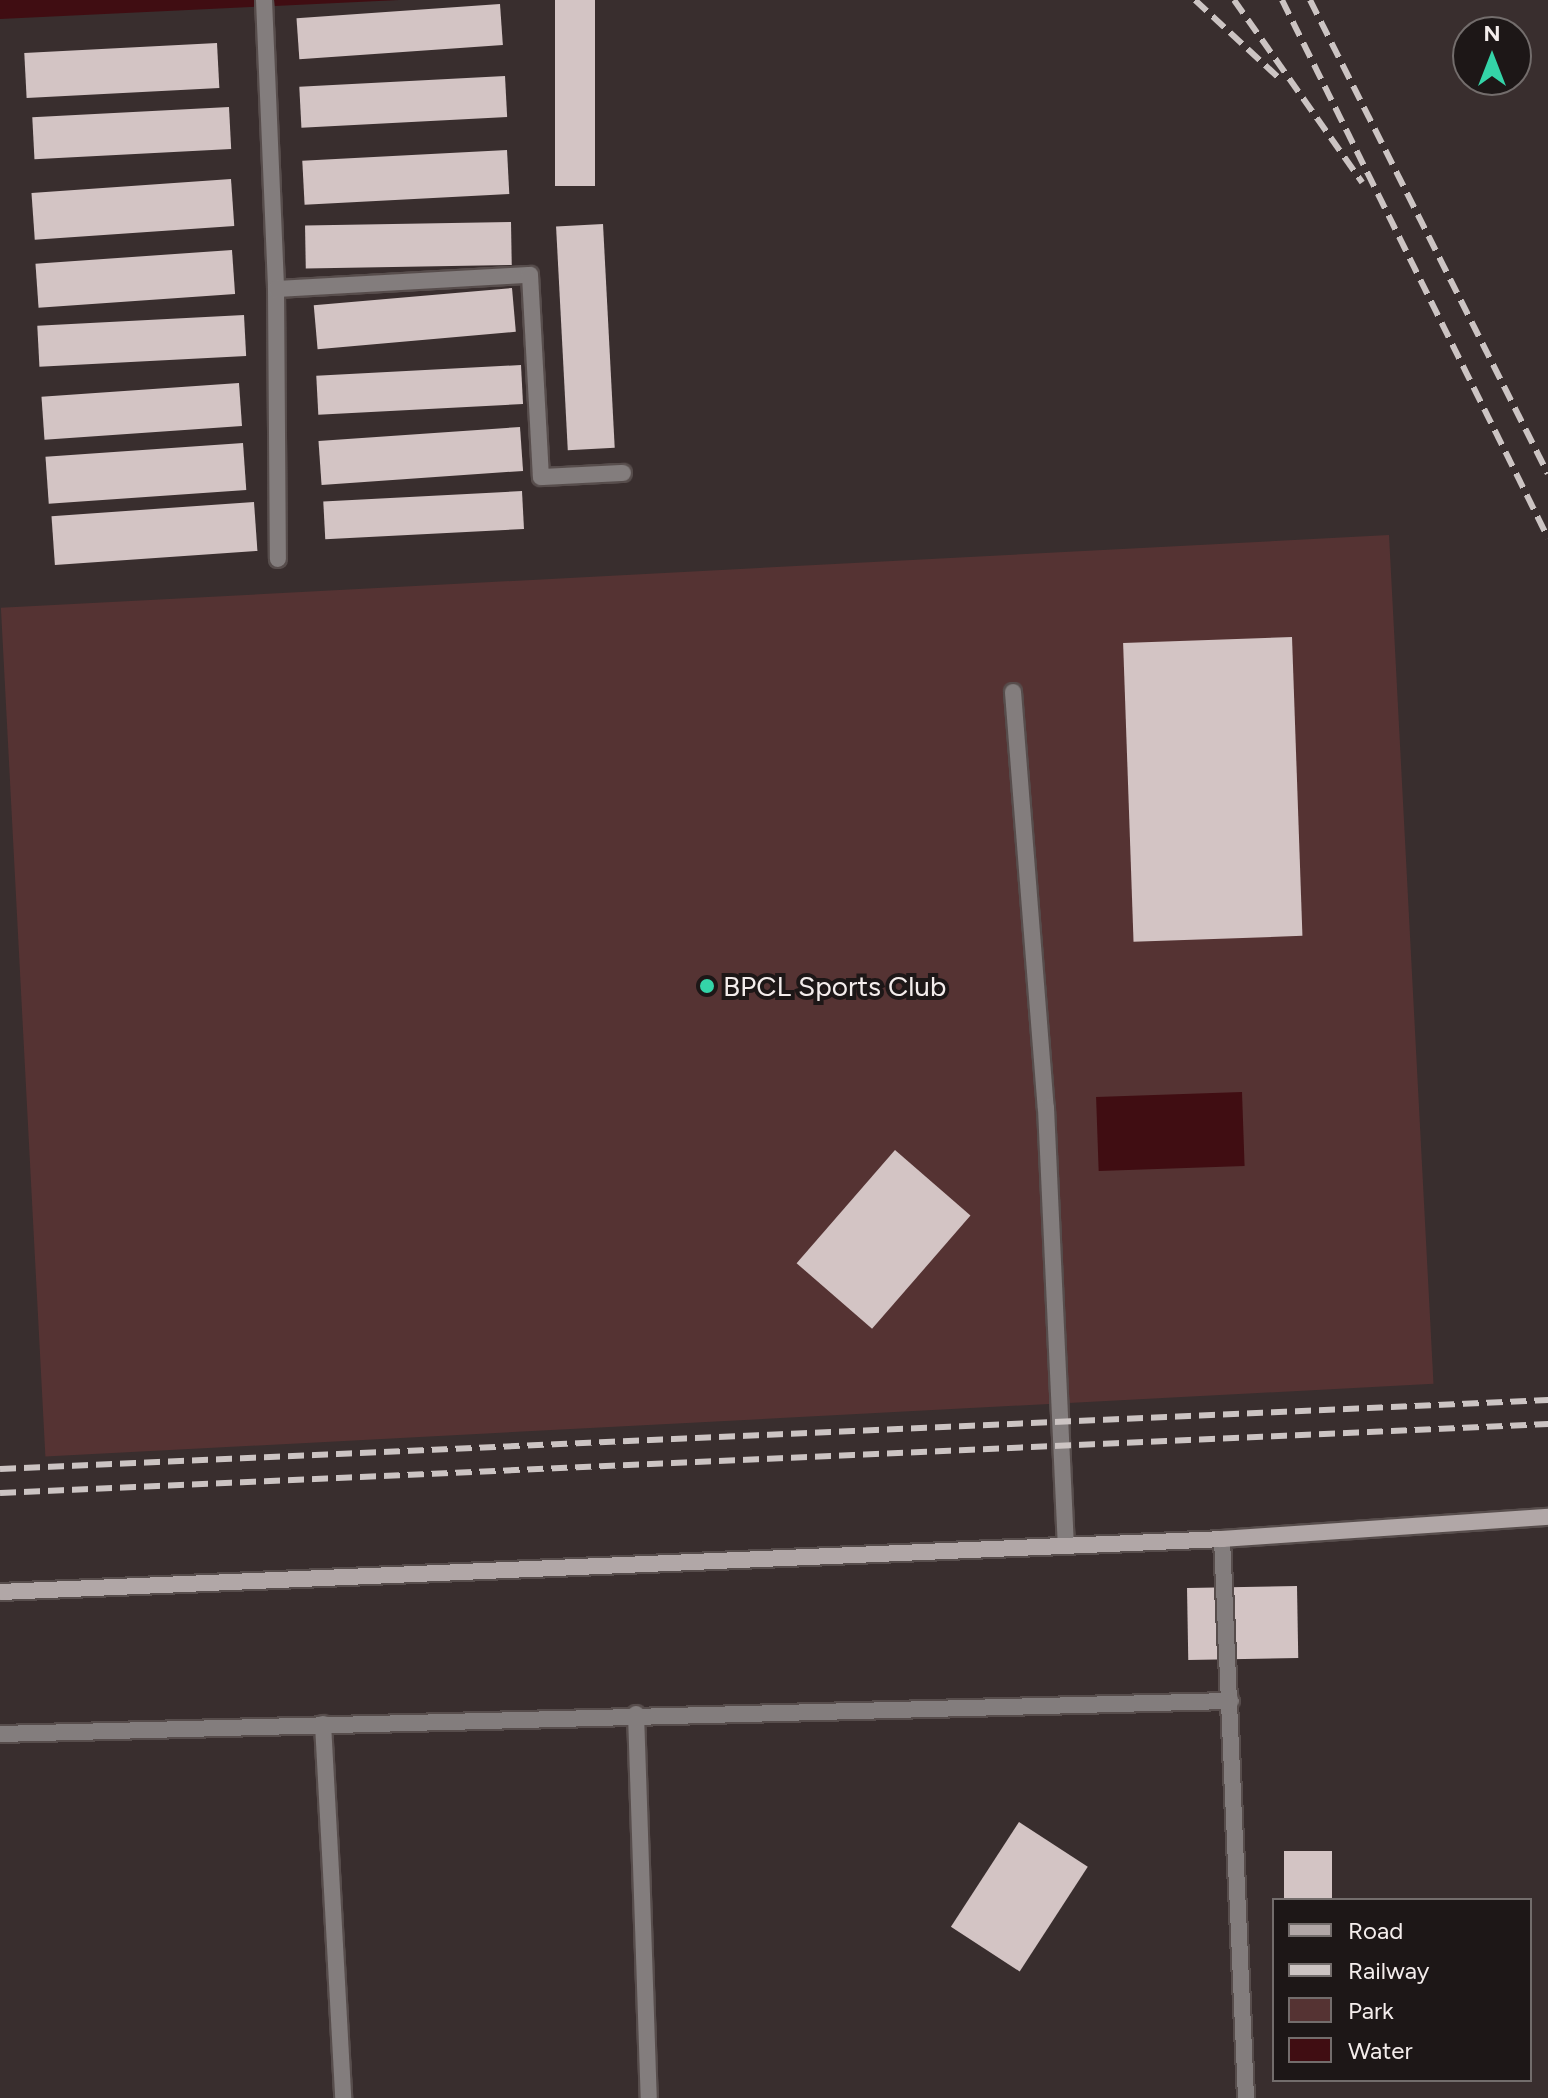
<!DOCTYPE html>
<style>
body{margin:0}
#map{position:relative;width:1548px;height:2098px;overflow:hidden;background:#392e2e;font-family:Figtree,sans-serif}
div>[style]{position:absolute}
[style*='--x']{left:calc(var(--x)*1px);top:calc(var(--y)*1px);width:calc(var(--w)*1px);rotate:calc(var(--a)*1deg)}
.green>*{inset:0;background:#533;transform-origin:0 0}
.water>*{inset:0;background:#400d12;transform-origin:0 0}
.building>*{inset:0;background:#d3c4c4;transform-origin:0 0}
.roads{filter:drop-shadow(2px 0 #574d4c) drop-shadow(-2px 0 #574d4c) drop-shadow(0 2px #574d4c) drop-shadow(0 -2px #574d4c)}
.lane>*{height:16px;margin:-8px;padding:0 8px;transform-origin:8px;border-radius:8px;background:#837d7d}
.secondary>*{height:16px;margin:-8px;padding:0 8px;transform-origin:8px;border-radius:8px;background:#b1a7a7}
.rail>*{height:6px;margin-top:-3px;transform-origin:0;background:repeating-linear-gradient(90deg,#ccc4c3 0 16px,transparent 0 24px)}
.dots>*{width:22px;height:22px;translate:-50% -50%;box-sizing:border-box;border:4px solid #1d1717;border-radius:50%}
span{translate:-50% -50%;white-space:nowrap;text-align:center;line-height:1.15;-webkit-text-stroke:8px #1d1717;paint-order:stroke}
.poi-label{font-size:28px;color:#f4edec}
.left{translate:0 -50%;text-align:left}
.legend{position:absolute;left:1272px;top:1898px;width:260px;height:184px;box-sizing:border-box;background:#1d1717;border:2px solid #736d6c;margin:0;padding:10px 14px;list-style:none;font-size:24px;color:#f4edec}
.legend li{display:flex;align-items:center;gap:16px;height:40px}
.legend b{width:40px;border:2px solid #736d6c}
.north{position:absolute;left:1452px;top:16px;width:80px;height:80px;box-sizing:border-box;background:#1d1717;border:2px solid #736d6c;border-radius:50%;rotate:0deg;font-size:22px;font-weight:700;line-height:32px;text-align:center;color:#f4edec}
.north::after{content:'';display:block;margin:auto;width:28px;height:36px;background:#34d4a8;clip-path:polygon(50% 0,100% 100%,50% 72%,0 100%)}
</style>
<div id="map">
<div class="green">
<i style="left:1389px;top:535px;width:850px;height:1390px;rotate:87deg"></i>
</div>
<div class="water">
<i style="clip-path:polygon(0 0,399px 0,0 19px)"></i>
<i style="left:1242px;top:1092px;width:74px;height:146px;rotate:88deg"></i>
</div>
<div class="building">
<i style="left:555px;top:0;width:40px;height:186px"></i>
<i style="left:500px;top:4px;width:41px;height:204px;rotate:86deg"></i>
<i style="left:217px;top:43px;width:45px;height:193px;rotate:87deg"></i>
<i style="left:505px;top:76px;width:41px;height:206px;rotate:87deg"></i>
<i style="left:229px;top:107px;width:42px;height:197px;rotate:87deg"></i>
<i style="left:507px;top:150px;width:44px;height:205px;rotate:87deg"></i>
<i style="left:231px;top:179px;width:47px;height:200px;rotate:86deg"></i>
<i style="left:511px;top:222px;width:43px;height:206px;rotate:89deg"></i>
<i style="left:603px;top:224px;width:224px;height:47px;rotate:87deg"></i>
<i style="left:232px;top:250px;width:44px;height:197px;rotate:86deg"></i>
<i style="left:512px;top:288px;width:44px;height:199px;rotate:85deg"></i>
<i style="left:244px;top:315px;width:41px;height:207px;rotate:87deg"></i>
<i style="left:521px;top:365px;width:39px;height:205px;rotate:87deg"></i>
<i style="left:239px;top:383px;width:43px;height:198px;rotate:86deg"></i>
<i style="left:520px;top:427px;width:44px;height:202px;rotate:86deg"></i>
<i style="left:243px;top:443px;width:47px;height:198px;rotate:86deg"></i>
<i style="left:522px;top:491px;width:38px;height:199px;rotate:87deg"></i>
<i style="left:254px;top:502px;width:49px;height:203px;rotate:86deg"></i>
<i style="left:1292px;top:637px;width:299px;height:169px;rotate:88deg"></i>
<i style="left:895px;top:1150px;width:100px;height:150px;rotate:41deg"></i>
<i style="left:1297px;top:1586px;width:72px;height:110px;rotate:89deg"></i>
<i style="left:1019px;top:1822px;width:82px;height:125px;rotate:33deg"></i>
<i style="left:1284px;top:1851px;width:48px;height:49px"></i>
</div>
<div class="roads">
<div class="lane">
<i style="--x:264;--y:0;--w:289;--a:87.6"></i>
<i style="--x:276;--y:289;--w:270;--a:89.6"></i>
<i style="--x:276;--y:289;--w:254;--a:-3.2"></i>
<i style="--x:530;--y:275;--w:202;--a:86.9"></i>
<i style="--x:541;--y:477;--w:82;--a:-2.8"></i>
<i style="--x:1013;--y:692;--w:417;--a:85.5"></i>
<i style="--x:1046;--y:1108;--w:438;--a:87.4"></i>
<i style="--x:1222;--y:1539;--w:560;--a:87.54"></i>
<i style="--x:636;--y:1714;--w:384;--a:88.1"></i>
<i style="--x:323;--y:1724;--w:375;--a:86.9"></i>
<i style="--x:0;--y:1734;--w:1231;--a:-1.54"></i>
</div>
<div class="secondary">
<i style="--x:0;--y:1592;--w:1223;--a:-2.48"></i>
<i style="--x:1222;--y:1539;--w:327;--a:-3.9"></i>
</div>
</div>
<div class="rail">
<i style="--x:1195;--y:0;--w:116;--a:42.9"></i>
<i style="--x:1234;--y:0;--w:223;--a:54.9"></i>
<i style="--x:1282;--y:0;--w:600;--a:63.69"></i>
<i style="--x:1310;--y:0;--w:530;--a:63.34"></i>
<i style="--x:0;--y:1469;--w:1550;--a:-2.55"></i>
<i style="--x:0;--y:1493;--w:1550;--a:-2.55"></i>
</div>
<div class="dots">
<i style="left:707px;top:986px;background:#34d4a8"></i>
</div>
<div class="poi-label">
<span class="left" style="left:723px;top:986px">BPCL Sports Club</span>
</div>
<ul class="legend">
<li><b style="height:10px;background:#b1a7a7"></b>Road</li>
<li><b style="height:10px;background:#ccc4c3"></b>Railway</li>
<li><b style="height:22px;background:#533"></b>Park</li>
<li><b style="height:22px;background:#400d12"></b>Water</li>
</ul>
<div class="north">N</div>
</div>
